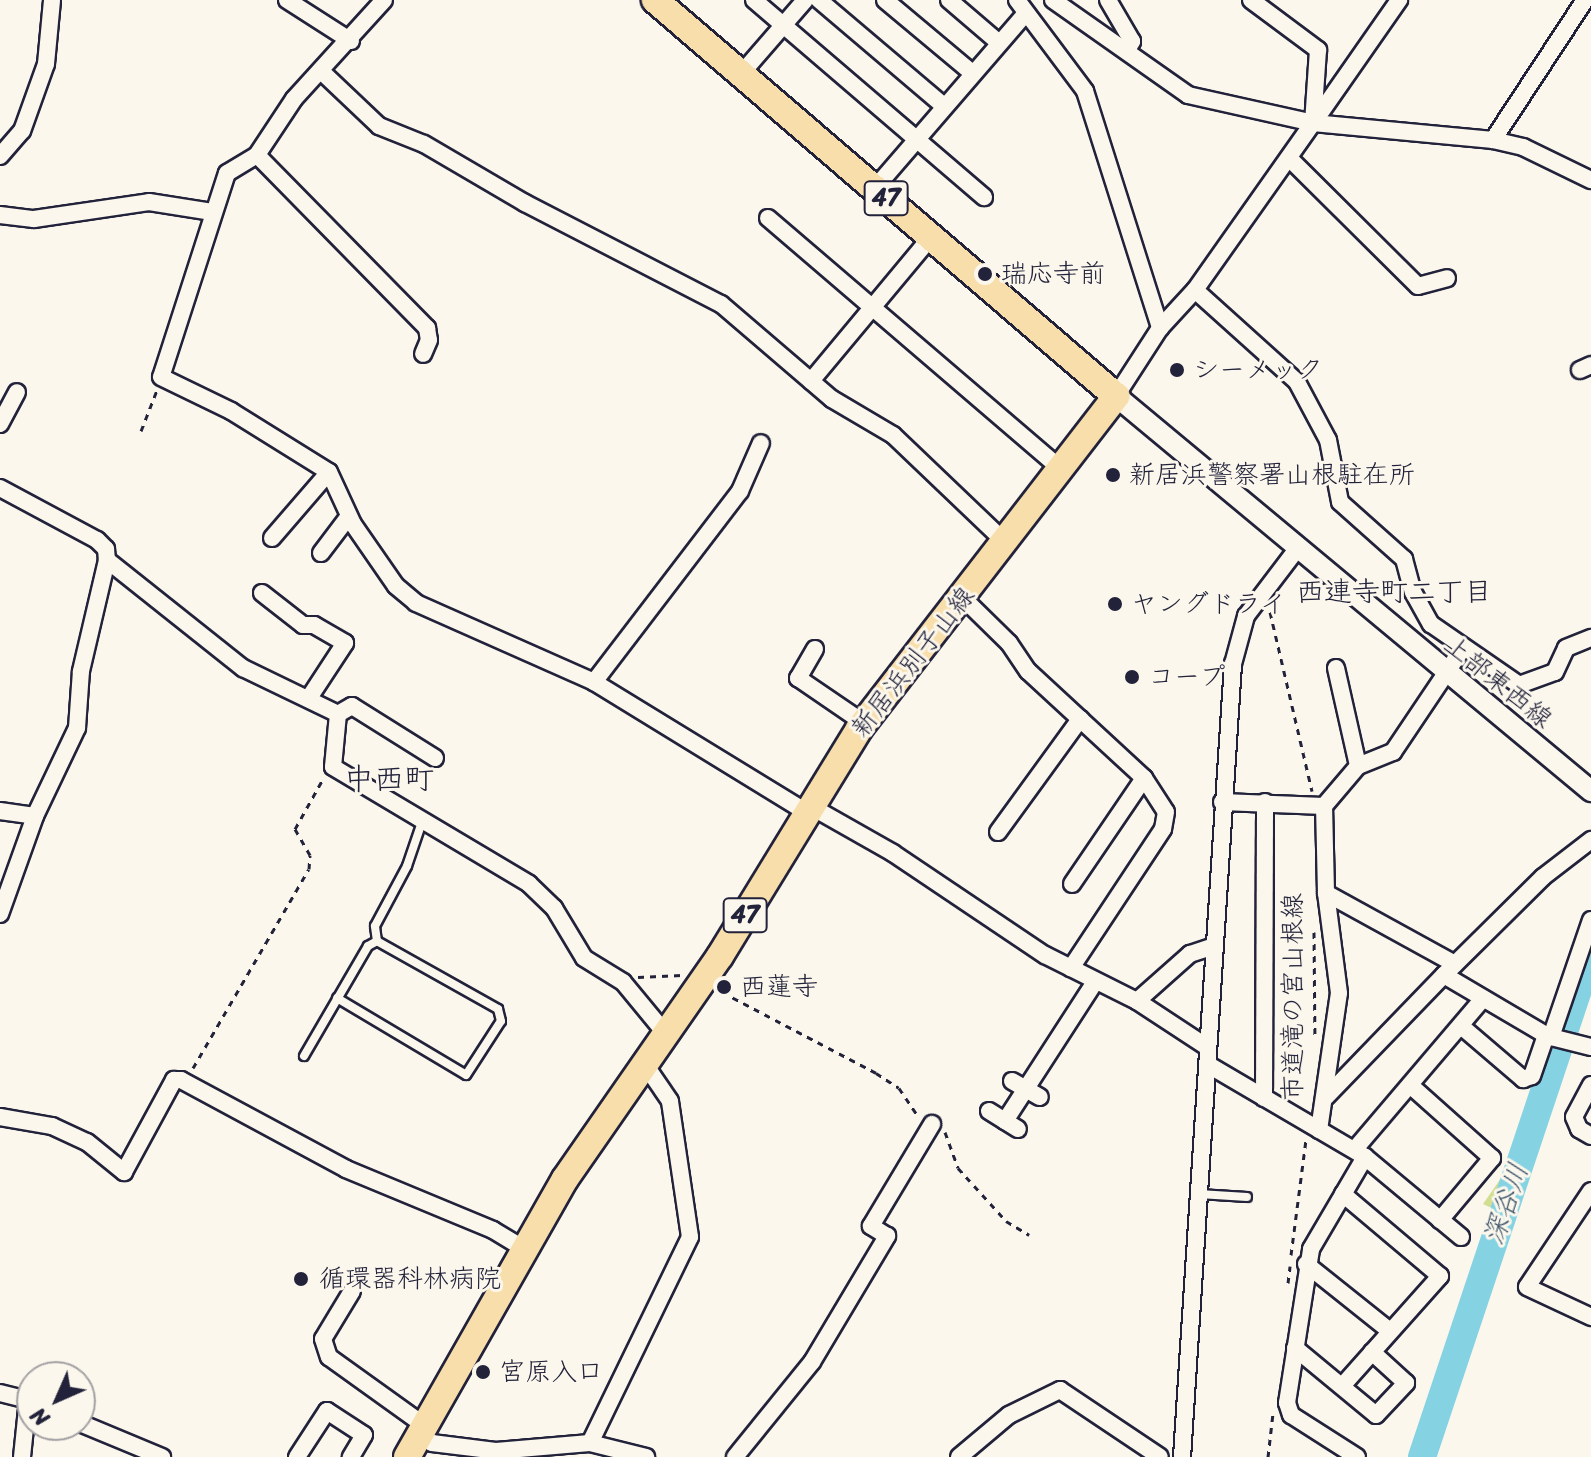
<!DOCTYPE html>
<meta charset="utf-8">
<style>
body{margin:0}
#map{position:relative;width:1591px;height:1457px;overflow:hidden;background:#fbf7ec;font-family:Sriracha,"Klee One",sans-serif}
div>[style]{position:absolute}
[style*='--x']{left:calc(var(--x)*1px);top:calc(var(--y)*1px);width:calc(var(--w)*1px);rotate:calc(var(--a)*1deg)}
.green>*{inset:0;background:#d2de91}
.river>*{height:28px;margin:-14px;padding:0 14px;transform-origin:14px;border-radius:14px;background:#85d2e3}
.path>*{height:3px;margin-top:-1.5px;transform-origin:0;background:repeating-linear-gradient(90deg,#22223b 0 6px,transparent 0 12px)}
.roads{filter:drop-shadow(2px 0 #22223b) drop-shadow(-2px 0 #22223b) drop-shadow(0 2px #22223b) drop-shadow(0 -2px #22223b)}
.service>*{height:8px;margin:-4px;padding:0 4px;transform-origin:4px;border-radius:4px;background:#fbf7ec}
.minor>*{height:16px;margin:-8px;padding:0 8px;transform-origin:8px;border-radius:8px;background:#fbf7ec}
.tertiary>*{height:20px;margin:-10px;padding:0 10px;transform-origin:10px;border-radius:10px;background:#fbf7ec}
.primary>*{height:26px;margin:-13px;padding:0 13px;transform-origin:13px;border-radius:13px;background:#f8deab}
.dots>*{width:22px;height:22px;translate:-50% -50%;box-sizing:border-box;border:4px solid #fbf7ec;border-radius:50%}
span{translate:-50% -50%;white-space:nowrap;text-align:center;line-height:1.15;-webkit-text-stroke:6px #fbf7ec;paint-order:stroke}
.shield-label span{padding:2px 6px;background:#fbf7ec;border:2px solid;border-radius:6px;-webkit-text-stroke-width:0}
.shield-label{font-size:24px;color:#22223b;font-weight:700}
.poi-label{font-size:26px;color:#22223b}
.left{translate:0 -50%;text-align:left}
.street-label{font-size:26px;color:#22223b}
.neighbourhood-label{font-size:28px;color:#22223b}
.water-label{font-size:28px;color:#40576d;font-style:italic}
.quarter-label{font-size:30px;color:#22223b}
.north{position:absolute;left:16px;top:1361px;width:80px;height:80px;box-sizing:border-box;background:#fbf7ec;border:2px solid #a4a2a5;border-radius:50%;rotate:225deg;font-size:22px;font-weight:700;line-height:32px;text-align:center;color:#22223b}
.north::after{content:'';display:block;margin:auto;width:28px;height:36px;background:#22223b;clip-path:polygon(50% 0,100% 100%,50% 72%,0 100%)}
</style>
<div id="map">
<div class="green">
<i style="clip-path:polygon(1506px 1171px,1500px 1212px,1483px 1204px)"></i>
</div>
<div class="river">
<i style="--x:1422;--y:1457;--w:533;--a:-71.53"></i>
</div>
<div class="path">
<i style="--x:141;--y:431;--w:44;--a:-68.7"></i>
<i style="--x:1270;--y:612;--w:184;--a:76.8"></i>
<i style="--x:1314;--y:932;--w:105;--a:89.5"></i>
<i style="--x:638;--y:977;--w:44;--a:-2.6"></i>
<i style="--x:722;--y:992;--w:174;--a:27.7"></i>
<i style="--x:876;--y:1073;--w:27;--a:33"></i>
<i style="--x:899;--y:1088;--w:34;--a:56"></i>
<i style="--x:193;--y:1068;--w:230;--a:-59.8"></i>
<i style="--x:309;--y:869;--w:14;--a:-86"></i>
<i style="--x:310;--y:855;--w:30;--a:-120"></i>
<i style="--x:295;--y:829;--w:57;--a:-60.8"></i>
<i style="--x:945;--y:1132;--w:38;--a:70"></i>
<i style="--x:958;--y:1168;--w:72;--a:47.8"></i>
<i style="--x:1006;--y:1221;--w:27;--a:31"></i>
<i style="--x:1291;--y:1255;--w:116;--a:-82.6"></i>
<i style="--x:1288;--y:1283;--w:17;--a:-83"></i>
<i style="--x:1268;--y:1457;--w:44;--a:-83.5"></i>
</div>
<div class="roads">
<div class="service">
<i style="--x:337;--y:998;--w:150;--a:30.8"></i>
<i style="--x:466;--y:1075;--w:64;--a:-57.1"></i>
<i style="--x:501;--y:1021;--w:12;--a:-104"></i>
<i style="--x:498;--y:1009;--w:139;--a:-150.7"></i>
<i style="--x:377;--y:941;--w:15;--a:-98"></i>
<i style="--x:375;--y:926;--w:68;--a:-61.9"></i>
<i style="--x:407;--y:866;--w:50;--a:-71.2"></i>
<i style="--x:304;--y:1056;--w:127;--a:-59.8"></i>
<i style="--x:368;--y:946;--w:10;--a:-29"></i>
<i style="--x:1199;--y:1194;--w:48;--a:3.6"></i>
</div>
<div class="minor">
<i style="--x:287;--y:0;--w:76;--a:32.6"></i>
<i style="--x:384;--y:0;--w:134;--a:132.3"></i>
<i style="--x:294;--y:99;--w:67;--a:123.5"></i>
<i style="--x:257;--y:155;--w:35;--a:149"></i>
<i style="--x:227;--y:173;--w:214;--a:107.9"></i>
<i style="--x:161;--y:377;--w:78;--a:25.9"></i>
<i style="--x:231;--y:411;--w:115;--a:31.9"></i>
<i style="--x:329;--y:472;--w:57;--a:65.2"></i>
<i style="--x:353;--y:524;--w:75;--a:55.3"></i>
<i style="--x:396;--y:586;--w:26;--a:40"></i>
<i style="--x:416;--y:603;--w:195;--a:23.9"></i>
<i style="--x:594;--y:682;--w:249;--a:31.5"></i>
<i style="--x:754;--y:0;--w:303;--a:40.6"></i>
<i style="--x:819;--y:0;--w:162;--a:40.3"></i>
<i style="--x:885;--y:0;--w:112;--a:39.9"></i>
<i style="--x:949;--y:0;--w:65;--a:40.6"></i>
<i style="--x:1017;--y:0;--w:114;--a:53.2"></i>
<i style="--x:1085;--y:91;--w:249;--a:72.4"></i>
<i style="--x:1053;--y:0;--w:165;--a:35.1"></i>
<i style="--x:1188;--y:95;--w:128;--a:12.6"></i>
<i style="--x:1108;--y:0;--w:48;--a:59.7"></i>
<i style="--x:1132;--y:41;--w:9;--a:117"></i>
<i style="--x:1251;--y:0;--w:84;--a:36.7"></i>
<i style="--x:1318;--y:50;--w:73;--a:93.9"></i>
<i style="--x:321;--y:71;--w:80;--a:43.5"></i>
<i style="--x:379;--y:126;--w:48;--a:21.8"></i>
<i style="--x:424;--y:144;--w:117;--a:30.3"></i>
<i style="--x:525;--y:203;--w:220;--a:27.3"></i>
<i style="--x:721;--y:304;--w:146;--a:40.6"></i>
<i style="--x:832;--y:399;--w:71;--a:30.5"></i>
<i style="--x:893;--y:435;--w:155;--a:43.7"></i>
<i style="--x:741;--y:74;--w:98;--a:-49.1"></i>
<i style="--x:1314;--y:122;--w:149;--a:-55.1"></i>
<i style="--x:1493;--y:140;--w:168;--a:-56.7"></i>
<i style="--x:257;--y:155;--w:243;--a:45.5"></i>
<i style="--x:427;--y:328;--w:12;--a:81"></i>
<i style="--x:429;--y:340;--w:15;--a:113"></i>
<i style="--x:0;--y:156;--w:33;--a:-49"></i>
<i style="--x:22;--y:131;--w:71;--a:-70.3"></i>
<i style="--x:46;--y:64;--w:64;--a:-84.6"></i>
<i style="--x:1290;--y:159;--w:180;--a:44.8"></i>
<i style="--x:1418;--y:286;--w:30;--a:-15"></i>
<i style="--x:875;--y:188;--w:231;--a:-49.2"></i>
<i style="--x:0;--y:215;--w:34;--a:7"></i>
<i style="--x:34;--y:219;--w:116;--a:-8.4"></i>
<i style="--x:149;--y:202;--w:64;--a:9"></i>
<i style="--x:768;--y:218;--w:386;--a:40.6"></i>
<i style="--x:1195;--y:290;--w:137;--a:42"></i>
<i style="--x:1297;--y:382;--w:66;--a:61.9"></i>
<i style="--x:1328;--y:440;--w:63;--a:79"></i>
<i style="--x:1340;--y:502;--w:86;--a:41.7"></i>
<i style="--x:1404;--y:559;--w:34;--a:75"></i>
<i style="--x:1413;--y:592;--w:37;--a:61"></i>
<i style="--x:1431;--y:624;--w:107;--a:34.7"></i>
<i style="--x:1519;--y:685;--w:38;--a:-20"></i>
<i style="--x:1555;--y:672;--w:26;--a:-65"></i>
<i style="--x:1566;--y:648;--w:27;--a:-22"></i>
<i style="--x:1580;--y:370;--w:12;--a:-24"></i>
<i style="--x:811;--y:381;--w:187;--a:-50.2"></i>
<i style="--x:1116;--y:396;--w:81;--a:-57.1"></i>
<i style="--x:1160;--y:328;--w:52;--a:-47.4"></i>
<i style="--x:1195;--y:290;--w:204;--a:-54.8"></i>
<i style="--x:1313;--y:123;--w:181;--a:5.4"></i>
<i style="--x:1493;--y:140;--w:31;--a:13"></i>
<i style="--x:1523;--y:147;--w:76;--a:25.9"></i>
<i style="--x:0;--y:424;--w:36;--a:-62"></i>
<i style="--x:0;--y:488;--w:110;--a:28.2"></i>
<i style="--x:97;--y:540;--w:13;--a:45"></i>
<i style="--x:106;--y:549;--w:11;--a:85"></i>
<i style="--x:107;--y:560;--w:174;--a:38.5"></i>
<i style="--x:243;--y:668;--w:106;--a:25.8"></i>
<i style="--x:338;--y:714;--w:53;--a:95.4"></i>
<i style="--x:333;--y:767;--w:228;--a:30.8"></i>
<i style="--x:529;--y:884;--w:35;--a:44"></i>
<i style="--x:554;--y:908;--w:58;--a:59"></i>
<i style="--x:584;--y:958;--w:46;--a:31.6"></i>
<i style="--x:623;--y:982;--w:66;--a:50.5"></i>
<i style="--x:272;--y:538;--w:87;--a:-49.2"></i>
<i style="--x:321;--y:553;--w:46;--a:-52.9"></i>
<i style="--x:262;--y:593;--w:52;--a:38"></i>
<i style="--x:303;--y:625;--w:11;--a:0"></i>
<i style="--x:314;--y:625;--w:36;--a:30"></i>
<i style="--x:345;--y:643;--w:66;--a:123.2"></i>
<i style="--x:962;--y:597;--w:66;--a:44.4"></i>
<i style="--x:1009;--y:643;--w:34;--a:56"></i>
<i style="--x:1028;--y:671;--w:158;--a:42.7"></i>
<i style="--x:1144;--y:778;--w:40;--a:57.1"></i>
<i style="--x:1166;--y:812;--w:17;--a:100"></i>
<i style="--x:1163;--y:829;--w:167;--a:123.5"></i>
<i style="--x:815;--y:649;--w:34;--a:120"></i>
<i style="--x:798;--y:678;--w:80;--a:34.3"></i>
<i style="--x:1336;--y:668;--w:100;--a:77.3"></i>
<i style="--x:1358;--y:766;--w:38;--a:-22"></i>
<i style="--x:1393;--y:752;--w:125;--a:-56.1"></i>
<i style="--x:594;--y:682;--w:240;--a:-52.6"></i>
<i style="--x:740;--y:491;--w:52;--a:-66.4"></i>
<i style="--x:338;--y:714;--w:16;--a:-30"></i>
<i style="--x:352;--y:706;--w:98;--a:32.1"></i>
<i style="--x:1222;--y:802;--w:102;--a:2.2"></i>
<i style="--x:1324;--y:806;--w:52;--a:-49.6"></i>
<i style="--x:810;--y:806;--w:95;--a:29.5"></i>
<i style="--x:893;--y:853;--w:183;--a:33.9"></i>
<i style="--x:1045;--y:955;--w:103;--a:26.6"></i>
<i style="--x:1137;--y:1001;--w:84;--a:33.3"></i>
<i style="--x:0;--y:811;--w:35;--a:8"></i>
<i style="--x:998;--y:832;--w:140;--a:-54"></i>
<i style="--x:1072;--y:884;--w:128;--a:-55.8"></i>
<i style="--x:1326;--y:893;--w:147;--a:28.8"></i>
<i style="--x:0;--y:914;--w:104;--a:-70.3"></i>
<i style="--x:35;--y:816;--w:98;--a:-64.5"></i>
<i style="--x:77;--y:728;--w:57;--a:-86"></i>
<i style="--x:81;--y:671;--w:114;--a:-76.8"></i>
<i style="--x:1591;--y:920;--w:124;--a:108.9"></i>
<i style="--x:1551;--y:1037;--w:41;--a:14"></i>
<i style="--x:1444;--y:975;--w:139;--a:-44.7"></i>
<i style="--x:1543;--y:877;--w:61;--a:-37.6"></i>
<i style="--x:1137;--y:1001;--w:71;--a:-41.6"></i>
<i style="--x:1190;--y:954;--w:22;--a:-18"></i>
<i style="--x:1461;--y:1026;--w:82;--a:40.5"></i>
<i style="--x:1523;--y:1079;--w:9;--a:-18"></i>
<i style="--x:1532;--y:1076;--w:43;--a:-71.1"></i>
<i style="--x:1546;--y:1035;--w:5;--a:22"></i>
<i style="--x:1207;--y:1064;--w:182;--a:30.4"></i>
<i style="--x:1012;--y:1081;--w:32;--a:30"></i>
<i style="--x:1410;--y:1085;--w:110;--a:41.7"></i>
<i style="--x:1492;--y:1158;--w:81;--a:130"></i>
<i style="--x:1591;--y:1085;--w:36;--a:118"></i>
<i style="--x:1574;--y:1117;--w:13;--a:67"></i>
<i style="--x:1579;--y:1129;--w:14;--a:30"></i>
<i style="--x:1326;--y:1097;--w:170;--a:-46"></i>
<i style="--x:1444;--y:975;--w:118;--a:30.5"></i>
<i style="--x:1264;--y:1098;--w:296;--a:-89.8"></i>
<i style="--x:989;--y:1111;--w:34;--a:32"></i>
<i style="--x:0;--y:1117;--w:53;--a:9.8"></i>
<i style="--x:52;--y:1126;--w:38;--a:25"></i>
<i style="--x:87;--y:1142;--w:48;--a:39"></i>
<i style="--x:124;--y:1172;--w:105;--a:-61.5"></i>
<i style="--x:174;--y:1080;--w:7;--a:0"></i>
<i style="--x:181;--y:1080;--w:187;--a:28.3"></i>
<i style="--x:346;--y:1169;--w:159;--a:22.5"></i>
<i style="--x:493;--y:1230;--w:37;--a:31"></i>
<i style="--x:1005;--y:1121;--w:166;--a:-57.1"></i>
<i style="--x:1319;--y:1130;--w:138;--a:-81.7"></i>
<i style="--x:1339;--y:993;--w:101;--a:-97.4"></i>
<i style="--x:1326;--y:893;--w:87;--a:-91.3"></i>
<i style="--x:1355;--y:1149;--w:194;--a:-49.6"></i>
<i style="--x:1591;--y:1191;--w:115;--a:123.7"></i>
<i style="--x:1527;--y:1287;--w:71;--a:25.1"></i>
<i style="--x:1306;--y:1264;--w:107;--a:38.6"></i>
<i style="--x:352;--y:1291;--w:56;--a:121.1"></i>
<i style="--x:323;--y:1339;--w:19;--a:72"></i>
<i style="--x:329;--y:1357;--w:118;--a:35.7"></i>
<i style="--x:1295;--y:1348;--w:105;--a:39.6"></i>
<i style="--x:1376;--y:1415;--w:44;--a:-46.8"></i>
<i style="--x:1406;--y:1383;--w:46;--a:-137.6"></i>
<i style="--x:1343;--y:1385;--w:146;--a:-48.3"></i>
<i style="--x:1440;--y:1276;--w:127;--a:-139.8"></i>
<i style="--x:0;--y:1393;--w:33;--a:14"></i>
<i style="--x:80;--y:1423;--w:89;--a:22.5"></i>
<i style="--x:419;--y:1436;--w:15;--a:28"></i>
<i style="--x:432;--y:1443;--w:64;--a:7.1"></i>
<i style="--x:496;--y:1451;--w:94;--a:-4.9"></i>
<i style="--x:590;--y:1443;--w:58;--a:14"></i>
<i style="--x:590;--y:1443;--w:229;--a:-64.1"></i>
<i style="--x:690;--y:1237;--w:137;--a:-98.4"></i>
<i style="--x:670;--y:1101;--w:46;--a:-124.4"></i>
<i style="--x:22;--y:1457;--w:58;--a:-84.1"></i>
<i style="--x:297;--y:1457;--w:55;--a:-56.9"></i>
<i style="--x:327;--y:1411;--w:44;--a:33"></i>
<i style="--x:364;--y:1435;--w:26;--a:121"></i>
<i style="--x:735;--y:1457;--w:122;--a:-51"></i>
<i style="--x:812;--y:1362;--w:147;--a:-59.2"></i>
<i style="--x:887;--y:1236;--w:19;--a:-148"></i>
<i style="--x:871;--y:1226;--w:119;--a:-59.1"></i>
<i style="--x:959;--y:1457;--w:65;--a:-40"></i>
<i style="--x:1009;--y:1415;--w:57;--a:-26.1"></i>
<i style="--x:1060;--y:1390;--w:120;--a:33.8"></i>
<i style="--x:1182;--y:1457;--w:795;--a:-86.32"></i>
<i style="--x:1233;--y:664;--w:50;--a:-74.8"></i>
<i style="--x:1246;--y:616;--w:84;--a:-52.7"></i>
<i style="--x:1357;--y:1457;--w:78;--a:-147.5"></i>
<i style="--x:1291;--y:1415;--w:13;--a:-108"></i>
<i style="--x:1287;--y:1403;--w:156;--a:-81.1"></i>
<i style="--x:1311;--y:1249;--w:107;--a:-59.6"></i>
<i style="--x:1365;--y:1157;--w:125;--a:39.8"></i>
</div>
<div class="tertiary">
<i style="--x:1116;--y:396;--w:618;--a:39.75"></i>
</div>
<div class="primary">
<i style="--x:407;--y:1457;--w:320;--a:-60.4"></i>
<i style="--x:565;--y:1179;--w:272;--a:-55.2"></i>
<i style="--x:720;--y:956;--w:266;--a:-58.5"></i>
<i style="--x:859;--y:729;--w:421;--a:-52.3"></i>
<i style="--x:1116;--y:396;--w:608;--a:-139.34"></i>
</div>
</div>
<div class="dots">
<i style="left:985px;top:274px;background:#22223b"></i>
<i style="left:1177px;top:370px;background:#22223b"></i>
<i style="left:1113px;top:475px;background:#22223b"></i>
<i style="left:1115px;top:604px;background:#22223b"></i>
<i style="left:1132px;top:677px;background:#22223b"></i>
<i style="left:724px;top:987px;background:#22223b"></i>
<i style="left:301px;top:1279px;background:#22223b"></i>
<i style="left:483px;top:1372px;background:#22223b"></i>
</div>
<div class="shield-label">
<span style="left:886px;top:198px">47</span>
<span style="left:745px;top:915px">47</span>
</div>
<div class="poi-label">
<span class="left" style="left:1001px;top:274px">瑞応寺前</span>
<span class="left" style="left:1193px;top:370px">シーメック</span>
<span class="left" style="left:1129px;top:475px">新居浜警察署山根駐在所</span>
<span class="left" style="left:1131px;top:604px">ヤングドライ</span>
<span class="left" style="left:1148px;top:677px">コープ</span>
<span class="left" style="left:740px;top:987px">西蓮寺</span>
<span class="left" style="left:319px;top:1279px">循環器科林病院</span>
<span class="left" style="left:499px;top:1372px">宮原入口</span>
</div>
<div class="street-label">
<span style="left:913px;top:662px;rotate:-52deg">新居浜別子山線</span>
<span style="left:1498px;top:682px;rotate:39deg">上部東西線</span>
<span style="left:1293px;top:997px;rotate:-90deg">市道滝の宮山根線</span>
</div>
<div class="neighbourhood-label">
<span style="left:1394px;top:592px">西連寺町二丁目</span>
</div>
<div class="water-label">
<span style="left:1506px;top:1204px;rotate:-71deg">深谷川</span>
</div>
<div class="quarter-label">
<span style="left:389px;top:779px">中西町</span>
</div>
<div class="north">N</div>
</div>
